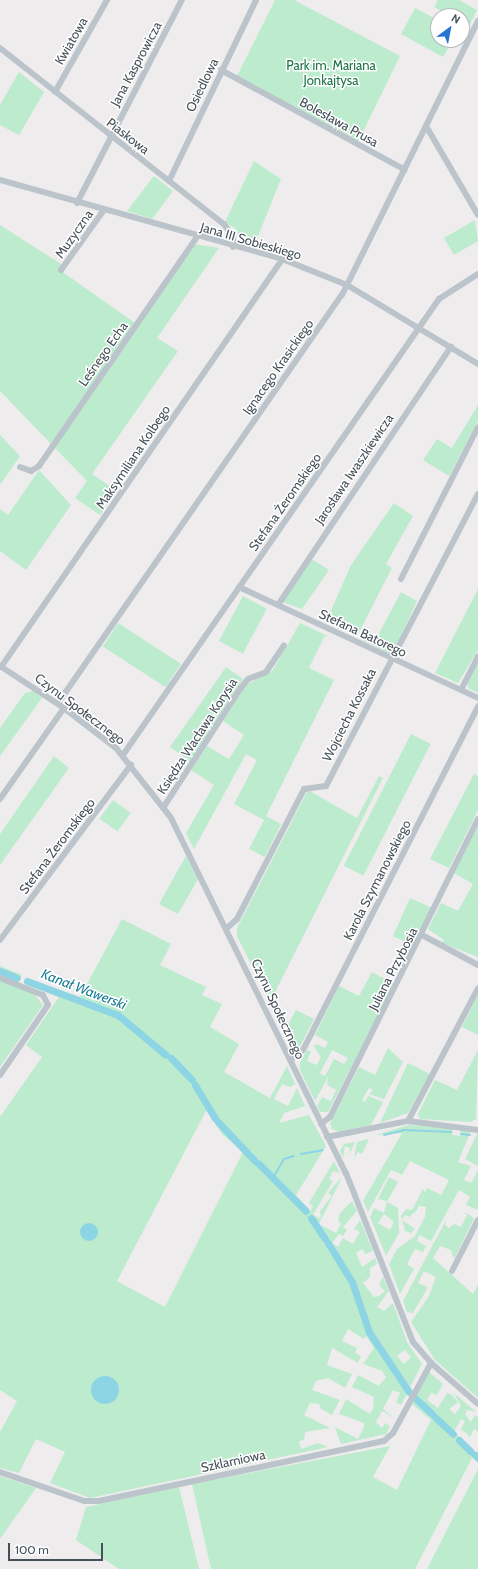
<!DOCTYPE html>
<meta charset="utf-8">
<style>
body{margin:0}
#map{position:relative;width:478px;height:1569px;overflow:hidden;background:#efeced;font-family:Cabin,sans-serif}
div>[style]{position:absolute}
[style*='--x']{left:calc(var(--x)*1px);top:calc(var(--y)*1px);width:calc(var(--w)*1px);rotate:calc(var(--a)*1deg)}
.green>*{inset:0;background:#bdebce;transform-origin:0 0}
.water>*{inset:0;background:#8dd4e5}
.round{border-radius:50%}
.stream>*{height:2px;margin:-1px;padding:0 1px;transform-origin:1px;border-radius:1px;background:#8dd4e5}
.canal>*{height:7px;margin:-3.5px;padding:0 3.5px;transform-origin:3.5px;border-radius:3.5px;background:#8dd4e5}
.street>*{height:6px;margin:-3px;padding:0 3px;transform-origin:3px;border-radius:3px;background:#bcc4cb}
span{translate:-50% -50%;white-space:nowrap;text-align:center;line-height:1.15;-webkit-text-stroke:3px #fff;paint-order:stroke}
.street-label{font-size:13px;color:#465058}
.park-label{font-size:13px;color:#1d7447}
.water-label{font-size:14px;color:#167c95;font-style:italic}
.north{position:absolute;left:430px;top:8px;width:40px;height:40px;box-sizing:border-box;background:#fff;border:1px solid #b5b9bc;border-radius:50%;rotate:32deg;font-size:11px;font-weight:700;line-height:16px;text-align:center;color:#465058}
.north::after{content:'';display:block;margin:auto;width:14px;height:18px;background:#2573d0;clip-path:polygon(50% 0,100% 100%,50% 72%,0 100%)}
.scale{position:absolute;left:8px;top:1543px;width:95px;height:18px;box-sizing:border-box;border:2px solid #465058;border-top:0;padding-left:5px;font-size:12px;line-height:14px;white-space:nowrap;color:#465058;-webkit-text-stroke:3px #fff;paint-order:stroke}
</style>
<div id="map">
<div class="green">
<i style="clip-path:polygon(275px 0,294px 0,400px 56px,358px 142px,237px 76px)"></i>
<i style="clip-path:polygon(438px 0,459px 0,477px 10px,469px 26px,462px 22px,462px 16px,451px 16px,434px 7px)"></i>
<i style="clip-path:polygon(415px 8px,438px 20px,438px 40px,453px 40px,443px 57px,401px 34px)"></i>
<i style="clip-path:polygon(19px 72px,44px 92px,19px 135px,0 125px,0 105px)"></i>
<i style="clip-path:polygon(254px 161px,281px 179px,256px 241px,252px 240px,250px 245px,242px 243px,236px 229px,225px 222px)"></i>
<i style="clip-path:polygon(154px 176px,173px 191px,152px 219px,127px 211px)"></i>
<i style="clip-path:polygon(475px 220px,478px 241px,454px 255px,444px 238px)"></i>
<i style="clip-path:polygon(0 225px,61px 264px,64px 273px,135px 323px,51px 444px,0 391px)"></i>
<i style="clip-path:polygon(194px 244px,219px 248px,157px 338px,178px 351px,92px 474px,117px 491px,100px 515px,75px 498px,87px 481px,54px 447px)"></i>
<i style="clip-path:polygon(478px 405px,478px 421px,449px 476px,423px 460px,437px 439px,452px 448px)"></i>
<i style="clip-path:polygon(0 435px,20px 456px,0 485px)"></i>
<i style="clip-path:polygon(39px 470px,71px 505px,26px 570px,0 551px,0 509px,8px 515px)"></i>
<i style="clip-path:polygon(394px 503px,413px 516px,386px 564px,392px 568px,357px 636px,326px 622px,351px 565px)"></i>
<i style="clip-path:polygon(310px 558px,329px 570px,302px 609px,282px 602px)"></i>
<i style="clip-path:polygon(478px 589px,478px 650px,458px 683px,435px 673px)"></i>
<i style="clip-path:polygon(401px 592px,417px 601px,393px 653px,390px 654px,363px 640px,364px 637px,375px 641px)"></i>
<i style="left:243px;top:596px;width:27px;height:51px;rotate:28deg"></i>
<i style="left:118px;top:623px;width:75px;height:28px;rotate:33deg"></i>
<i style="clip-path:polygon(300px 623px,328px 636px,324px 637px,309px 668px,334px 680px,266px 816px,281px 824px,265px 857px,249px 849px,264px 820px,234px 804px,257px 760px,246px 754px,194px 849px,186px 833px,214px 785px,191px 770px,207px 746px,229px 759px,244px 735px,223px 721px,246px 685px,273px 670px)"></i>
<i style="clip-path:polygon(478px 663px,478px 693px,468px 688px,468px 683px)"></i>
<i style="clip-path:polygon(226px 667px,243px 679px,190px 761px,170px 747px)"></i>
<i style="clip-path:polygon(33px 691px,42px 698px,0 756px,0 728px,25px 693px)"></i>
<i style="left:411px;top:734px;width:22px;height:148px;rotate:27deg"></i>
<i style="clip-path:polygon(54px 756px,69px 768px,0 865px,0 834px)"></i>
<i style="clip-path:polygon(474px 774px,478px 776px,478px 810px,449px 868px,430px 859px)"></i>
<i style="clip-path:polygon(379px 776px,383px 778px,271px 1000px,273px 1008px,237px 936px,237px 928px,308px 790px,357px 818px)"></i>
<i style="left:113px;top:800px;width:22px;height:23px;rotate:36deg"></i>
<i style="clip-path:polygon(478px 824px,478px 957px,442px 943px,444px 940px,428px 929px,441px 903px,458px 911px,473px 884px,454px 873px)"></i>
<i style="clip-path:polygon(186px 856px,198px 879px,178px 914px,159px 904px)"></i>
<i style="left:410px;top:898px;width:24px;height:42px;rotate:24deg"></i>
<i style="clip-path:polygon(evenodd,122px 919px,171px 944px,160px 965px,206px 987px,202px 995px,222px 1004px,210px 1027px,239px 1044px,224px 1072px,270px 1098px,287px 1066px,295px 1084px,290px 1087px,282px 1084px,274px 1099px,288px 1106px,297px 1088px,305px 1106px,284px 1113px,279px 1123px,309px 1115px,326px 1146px,296px 1195px,310px 1212px,313px 1206px,309px 1203px,334px 1161px,340px 1173px,333px 1171px,329px 1179px,333px 1181px,313px 1215px,321px 1219px,320px 1211px,332px 1196px,328px 1193px,342px 1177px,319px 1224px,336px 1233px,341px 1224px,338px 1220px,340px 1213px,352px 1201px,357px 1211px,343px 1227px,347px 1230px,343px 1236px,339px 1234px,332px 1243px,338px 1247px,343px 1238px,353px 1244px,360px 1232px,354px 1229px,360px 1220px,373px 1251px,366px 1254px,362px 1249px,356px 1253px,362px 1267px,375px 1258px,377px 1264px,370px 1268px,370px 1277px,363px 1283px,374px 1297px,379px 1296px,385px 1291px,379px 1285px,383px 1277px,389px 1291px,377px 1307px,384px 1311px,393px 1303px,407px 1342px,422px 1364px,401px 1405px,396px 1402px,400px 1393px,393px 1390px,383px 1409px,394px 1418px,382px 1411px,376px 1422px,382px 1428px,385px 1423px,390px 1426px,386px 1434px,341px 1444px,335px 1427px,358px 1439px,364px 1427px,364px 1423px,339px 1414px,346px 1399px,370px 1414px,373px 1409px,374px 1397px,352px 1387px,358px 1375px,379px 1386px,386px 1377px,382px 1371px,363px 1364px,374px 1348px,366px 1336px,364px 1339px,348px 1329px,342px 1341px,357px 1348px,355px 1353px,361px 1356px,358px 1363px,332px 1348px,327px 1365px,352px 1374px,345px 1388px,328px 1378px,316px 1381px,312px 1390px,340px 1400px,332px 1415px,321px 1409px,319px 1404px,310px 1403px,304px 1415px,330px 1428px,305px 1432px,304px 1440px,299px 1441px,301px 1449px,318px 1443px,328px 1447px,90px 1498px,50px 1483px,65px 1452px,36px 1439px,19px 1473px,0 1468px,0 1432px,17px 1401px,0 1390px,0 1117px,42px 1057px,26px 1045px,59px 997px,24px 984px,27px 978px,80px 997px,122px 919px,207px 1109px,222px 1134px,243px 1152px,165px 1307px,117px 1281px,207px 1109px,122px 919px,405px 1350px,411px 1357px,404px 1364px,397px 1356px,405px 1350px)"></i>
<i style="clip-path:polygon(0 966px,22px 975px,18px 981px,0 975px)"></i>
<i style="clip-path:polygon(evenodd,372px 972px,394px 984px,328px 1112px,320px 1112px,317px 1106px,322px 1097px,331px 1101px,336px 1090px,327px 1085px,328px 1077px,315px 1101px,300px 1070px,300px 1062px,307px 1050px,311px 1052px,307px 1061px,317px 1065px,321px 1057px,314px 1047px,316px 1044px,325px 1048px,328px 1042px,315px 1035px,339px 986px,359px 996px,372px 972px,332px 1050px,348px 1058px,344px 1064px,334px 1059px,325px 1076px,320px 1073px,332px 1050px)"></i>
<i style="clip-path:polygon(0 981px,33px 993px,43px 1005px,0 1067px)"></i>
<i style="clip-path:polygon(478px 995px,478px 1035px,462px 1027px)"></i>
<i style="clip-path:polygon(296px 1010px,314px 1019px,299px 1048px,291px 1048px,284px 1032px)"></i>
<i style="clip-path:polygon(388px 1048px,403px 1062px,384px 1099px,369px 1094px,373px 1090px,369px 1088px,362px 1100px,365px 1102px,368px 1096px,383px 1102px,371px 1125px,339px 1132px,332px 1129px,330px 1123px,359px 1067px,375px 1075px)"></i>
<i style="clip-path:polygon(478px 1050px,476px 1119px,471px 1122px,420px 1119px,418px 1114px,435px 1080px,457px 1090px)"></i>
<i style="clip-path:polygon(408px 1063px,430px 1074px,408px 1113px,380px 1123px)"></i>
<i style="clip-path:polygon(409px 1125px,453px 1128px,452px 1135px,460px 1136px,461px 1130px,471px 1131px,458px 1162px,471px 1166px,464px 1180px,471px 1183px,478px 1170px,478px 1210px,466px 1205px,470px 1197px,459px 1190px,431px 1241px,419px 1235px,417px 1241px,426px 1246px,423px 1252px,415px 1249px,407px 1264px,414px 1269px,400px 1294px,389px 1264px,397px 1249px,415px 1236px,425px 1217px,426px 1207px,419px 1206px,427px 1188px,441px 1195px,449px 1180px,410px 1161px,402px 1175px,391px 1170px,368px 1212px,363px 1201px,402px 1133px,375px 1135px)"></i>
<i style="clip-path:polygon(478px 1132px,478px 1166px,465px 1159px)"></i>
<i style="clip-path:polygon(369px 1139px,362px 1154px,358px 1152px,354px 1158px,357px 1142px)"></i>
<i style="clip-path:polygon(355px 1142px,349px 1155px,350px 1148px,345px 1146px,343px 1158px,340px 1151px,344px 1144px)"></i>
<i style="clip-path:polygon(evenodd,389px 1177px,398px 1182px,387px 1202px,398px 1208px,399px 1233px,386px 1256px,370px 1217px,374px 1208px,384px 1213px,387px 1201px,378px 1199px,389px 1177px,384px 1214px,394px 1222px,390px 1230px,378px 1223px,384px 1214px)"></i>
<i style="clip-path:polygon(423px 1189px,425px 1192px,417px 1210px,409px 1217px,405px 1215px,402px 1220px,415px 1229px,411px 1233px,405px 1231px,401px 1216px,406px 1209px,412px 1210px)"></i>
<i style="clip-path:polygon(462px 1212px,470px 1215px,474px 1219px,454px 1259px,451px 1250px,440px 1246px,433px 1258px,473px 1294px,478px 1285px,478px 1398px,435px 1360px,411px 1322px,429px 1296px,436px 1277px,424px 1271px,418px 1283px,428px 1287px,413px 1313px,407px 1312px,403px 1301px,446px 1220px,445px 1225px,449px 1228px,454px 1224px,461px 1227px,467px 1215px)"></i>
<i style="clip-path:polygon(429px 1372px,443px 1384px,437px 1395px,431px 1393px,427px 1400px,431px 1403px,438px 1408px,447px 1393px,452px 1395px,458px 1402px,449px 1409px,455px 1414px,461px 1406px,454px 1393px,476px 1412px,467px 1410px,465px 1414px,471px 1422px,475px 1415px,478px 1417px,478px 1432px,474px 1429px,470px 1437px,461px 1429px,465px 1421px,461px 1419px,454px 1432px,478px 1454px,478px 1460px,473px 1456px,415px 1569px,211px 1569px,192px 1484px,390px 1446px,373px 1477px,397px 1490px,431px 1420px,412px 1404px)"></i>
<i style="clip-path:polygon(478px 1469px,478px 1569px,427px 1569px)"></i>
<i style="clip-path:polygon(0 1476px,36px 1488px,0 1539px)"></i>
<i style="clip-path:polygon(179px 1487px,199px 1569px,119px 1569px,76px 1540px,86px 1507px)"></i>
</div>
<div class="water">
<i class="round" style="left:80px;top:1223px;width:18px;height:18px"></i>
<i class="round" style="left:91px;top:1376px;width:28px;height:28px"></i>
</div>
<div class="stream">
<i style="--x:461;--y:1134;--w:9;--a:6"></i>
<i style="--x:384;--y:1135;--w:21;--a:-14"></i>
<i style="--x:404;--y:1130;--w:47;--a:2.4"></i>
<i style="--x:301;--y:1154;--w:22;--a:-10"></i>
<i style="--x:273;--y:1178;--w:22;--a:-60"></i>
<i style="--x:284;--y:1159;--w:10;--a:-17"></i>
</div>
<div class="canal">
<i style="--x:0;--y:971;--w:18;--a:22"></i>
<i style="--x:27;--y:981;--w:97;--a:20.5"></i>
<i style="--x:118;--y:1015;--w:62;--a:39.8"></i>
<i style="--x:171;--y:1058;--w:30;--a:46"></i>
<i style="--x:195;--y:1085;--w:39;--a:59"></i>
<i style="--x:218;--y:1122;--w:54;--a:46.5"></i>
<i style="--x:259;--y:1164;--w:66;--a:45"></i>
<i style="--x:311;--y:1218;--w:25;--a:56"></i>
<i style="--x:328;--y:1243;--w:46;--a:58.4"></i>
<i style="--x:352;--y:1282;--w:53;--a:71.2"></i>
<i style="--x:369;--y:1332;--w:72;--a:56.3"></i>
<i style="--x:416;--y:1399;--w:22;--a:43"></i>
<i style="--x:436;--y:1418;--w:23;--a:43"></i>
<i style="--x:459;--y:1440;--w:16;--a:45"></i>
<i style="--x:475;--y:1455;--w:4;--a:45"></i>
</div>
<div class="street">
<i style="--x:0;--y:48;--w:285;--a:38.2"></i>
<i style="--x:224;--y:224;--w:16;--a:55"></i>
<i style="--x:233;--y:237;--w:10;--a:90"></i>
<i style="--x:221;--y:70;--w:209;--a:28.5"></i>
<i style="--x:55;--y:92;--w:106;--a:-60.5"></i>
<i style="--x:426;--y:126;--w:103;--a:59.7"></i>
<i style="--x:0;--y:180;--w:293;--a:15.6"></i>
<i style="--x:282;--y:259;--w:70;--a:21.8"></i>
<i style="--x:347;--y:285;--w:153;--a:31.1"></i>
<i style="--x:169;--y:181;--w:201;--a:-64.3"></i>
<i style="--x:77;--y:203;--w:229;--a:-62.7"></i>
<i style="--x:61;--y:270;--w:74;--a:-54.4"></i>
<i style="--x:20;--y:467;--w:12;--a:20"></i>
<i style="--x:31;--y:471;--w:9;--a:-32"></i>
<i style="--x:39;--y:466;--w:278;--a:-55.4"></i>
<i style="--x:401;--y:579;--w:170;--a:-63.1"></i>
<i style="--x:239;--y:587;--w:264;--a:24.9"></i>
<i style="--x:278;--y:605;--w:311;--a:-56.2"></i>
<i style="--x:0;--y:666;--w:77;--a:33.3"></i>
<i style="--x:64;--y:708;--w:66;--a:37.6"></i>
<i style="--x:116;--y:748;--w:89;--a:51.8"></i>
<i style="--x:171;--y:818;--w:396;--a:63.8"></i>
<i style="--x:346;--y:1173;--w:182;--a:68.4"></i>
<i style="--x:413;--y:1342;--w:28;--a:49"></i>
<i style="--x:431;--y:1363;--w:62;--a:41.1"></i>
<i style="--x:1;--y:667;--w:495;--a:-55.4"></i>
<i style="--x:461;--y:690;--w:38;--a:-63"></i>
<i style="--x:58;--y:703;--w:497;--a:-55.2"></i>
<i style="--x:342;--y:295;--w:306;--a:-63.6"></i>
<i style="--x:123;--y:755;--w:555;--a:-55.28"></i>
<i style="--x:439;--y:299;--w:46;--a:-32.7"></i>
<i style="--x:0;--y:799;--w:111;--a:-54.9"></i>
<i style="--x:163;--y:808;--w:142;--a:-57.1"></i>
<i style="--x:240;--y:689;--w:13;--a:-51"></i>
<i style="--x:248;--y:679;--w:19;--a:-21"></i>
<i style="--x:266;--y:672;--w:32;--a:-56"></i>
<i style="--x:227;--y:928;--w:13;--a:-42"></i>
<i style="--x:237;--y:919;--w:146;--a:-62.7"></i>
<i style="--x:304;--y:789;--w:22;--a:-8"></i>
<i style="--x:326;--y:786;--w:329;--a:-62.5"></i>
<i style="--x:422;--y:935;--w:64;--a:28.2"></i>
<i style="--x:0;--y:940;--w:219;--a:-53.2"></i>
<i style="--x:0;--y:978;--w:46;--a:21.6"></i>
<i style="--x:43;--y:995;--w:11;--a:63"></i>
<i style="--x:48;--y:1005;--w:85;--a:124.4"></i>
<i style="--x:290;--y:1060;--w:16;--a:-38"></i>
<i style="--x:303;--y:1050;--w:386;--a:-63"></i>
<i style="--x:408;--y:1121;--w:150;--a:-62.2"></i>
<i style="--x:321;--y:1124;--w:11;--a:-38"></i>
<i style="--x:330;--y:1117;--w:333;--a:-63.6"></i>
<i style="--x:327;--y:1137;--w:83;--a:-11.2"></i>
<i style="--x:408;--y:1121;--w:71;--a:7.3"></i>
<i style="--x:452;--y:1271;--w:57;--a:-63"></i>
<i style="--x:0;--y:1472;--w:89;--a:19"></i>
<i style="--x:84;--y:1501;--w:15;--a:0"></i>
<i style="--x:99;--y:1501;--w:291;--a:-11.9"></i>
<i style="--x:384;--y:1441;--w:12;--a:-42"></i>
<i style="--x:393;--y:1433;--w:80;--a:-61.5"></i>
</div>
<div class="street-label">
<span style="left:71px;top:41px;rotate:-60deg">Kwiatowa</span>
<span style="left:136px;top:64px;rotate:-62deg">Jana Kasprowicza</span>
<span style="left:202px;top:85px;rotate:-64deg">Osiedlowa</span>
<span style="left:339px;top:122px;rotate:29deg">Bolesława Prusa</span>
<span style="left:128px;top:136px;rotate:38deg">Piaskowa</span>
<span style="left:74px;top:234px;rotate:-55deg">Muzyczna</span>
<span style="left:251px;top:241px;rotate:16deg">Jana III Sobieskiego</span>
<span style="left:103px;top:354px;rotate:-55deg">Leśnego Echa</span>
<span style="left:278px;top:367px;rotate:-55deg">Ignacego Krasickiego</span>
<span style="left:133px;top:457px;rotate:-56deg">Maksymiliana Kolbego</span>
<span style="left:354px;top:469px;rotate:-56deg">Jarosława Iwaszkiewicza</span>
<span style="left:285px;top:502px;rotate:-55deg">Stefana Żeromskiego</span>
<span style="left:363px;top:633px;rotate:25deg">Stefana Batorego</span>
<span style="left:80px;top:709px;rotate:37deg">Czynu Społecznego</span>
<span style="left:349px;top:715px;rotate:-63deg">Wojciecha Kossaka</span>
<span style="left:197px;top:736px;rotate:-57deg">Księdza Wacława Korysia</span>
<span style="left:57px;top:846px;rotate:-53deg">Stefana Żeromskiego</span>
<span style="left:377px;top:880px;rotate:-63deg">Karola Szymanowskiego</span>
<span style="left:393px;top:969px;rotate:-63deg">Juliana Przybosia</span>
<span style="left:278px;top:1009px;rotate:65deg">Czynu Społecznego</span>
<span style="left:233px;top:1461px;rotate:-12deg">Szklarniowa</span>
</div>
<div class="park-label">
<span style="left:331px;top:73px">Park im. Mariana<br>Jonkajtysa</span>
</div>
<div class="water-label">
<span style="left:84px;top:989px;rotate:21deg">Kanał Wawerski</span>
</div>
<div class="north">N</div>
<div class="scale">100 m</div>
</div>
